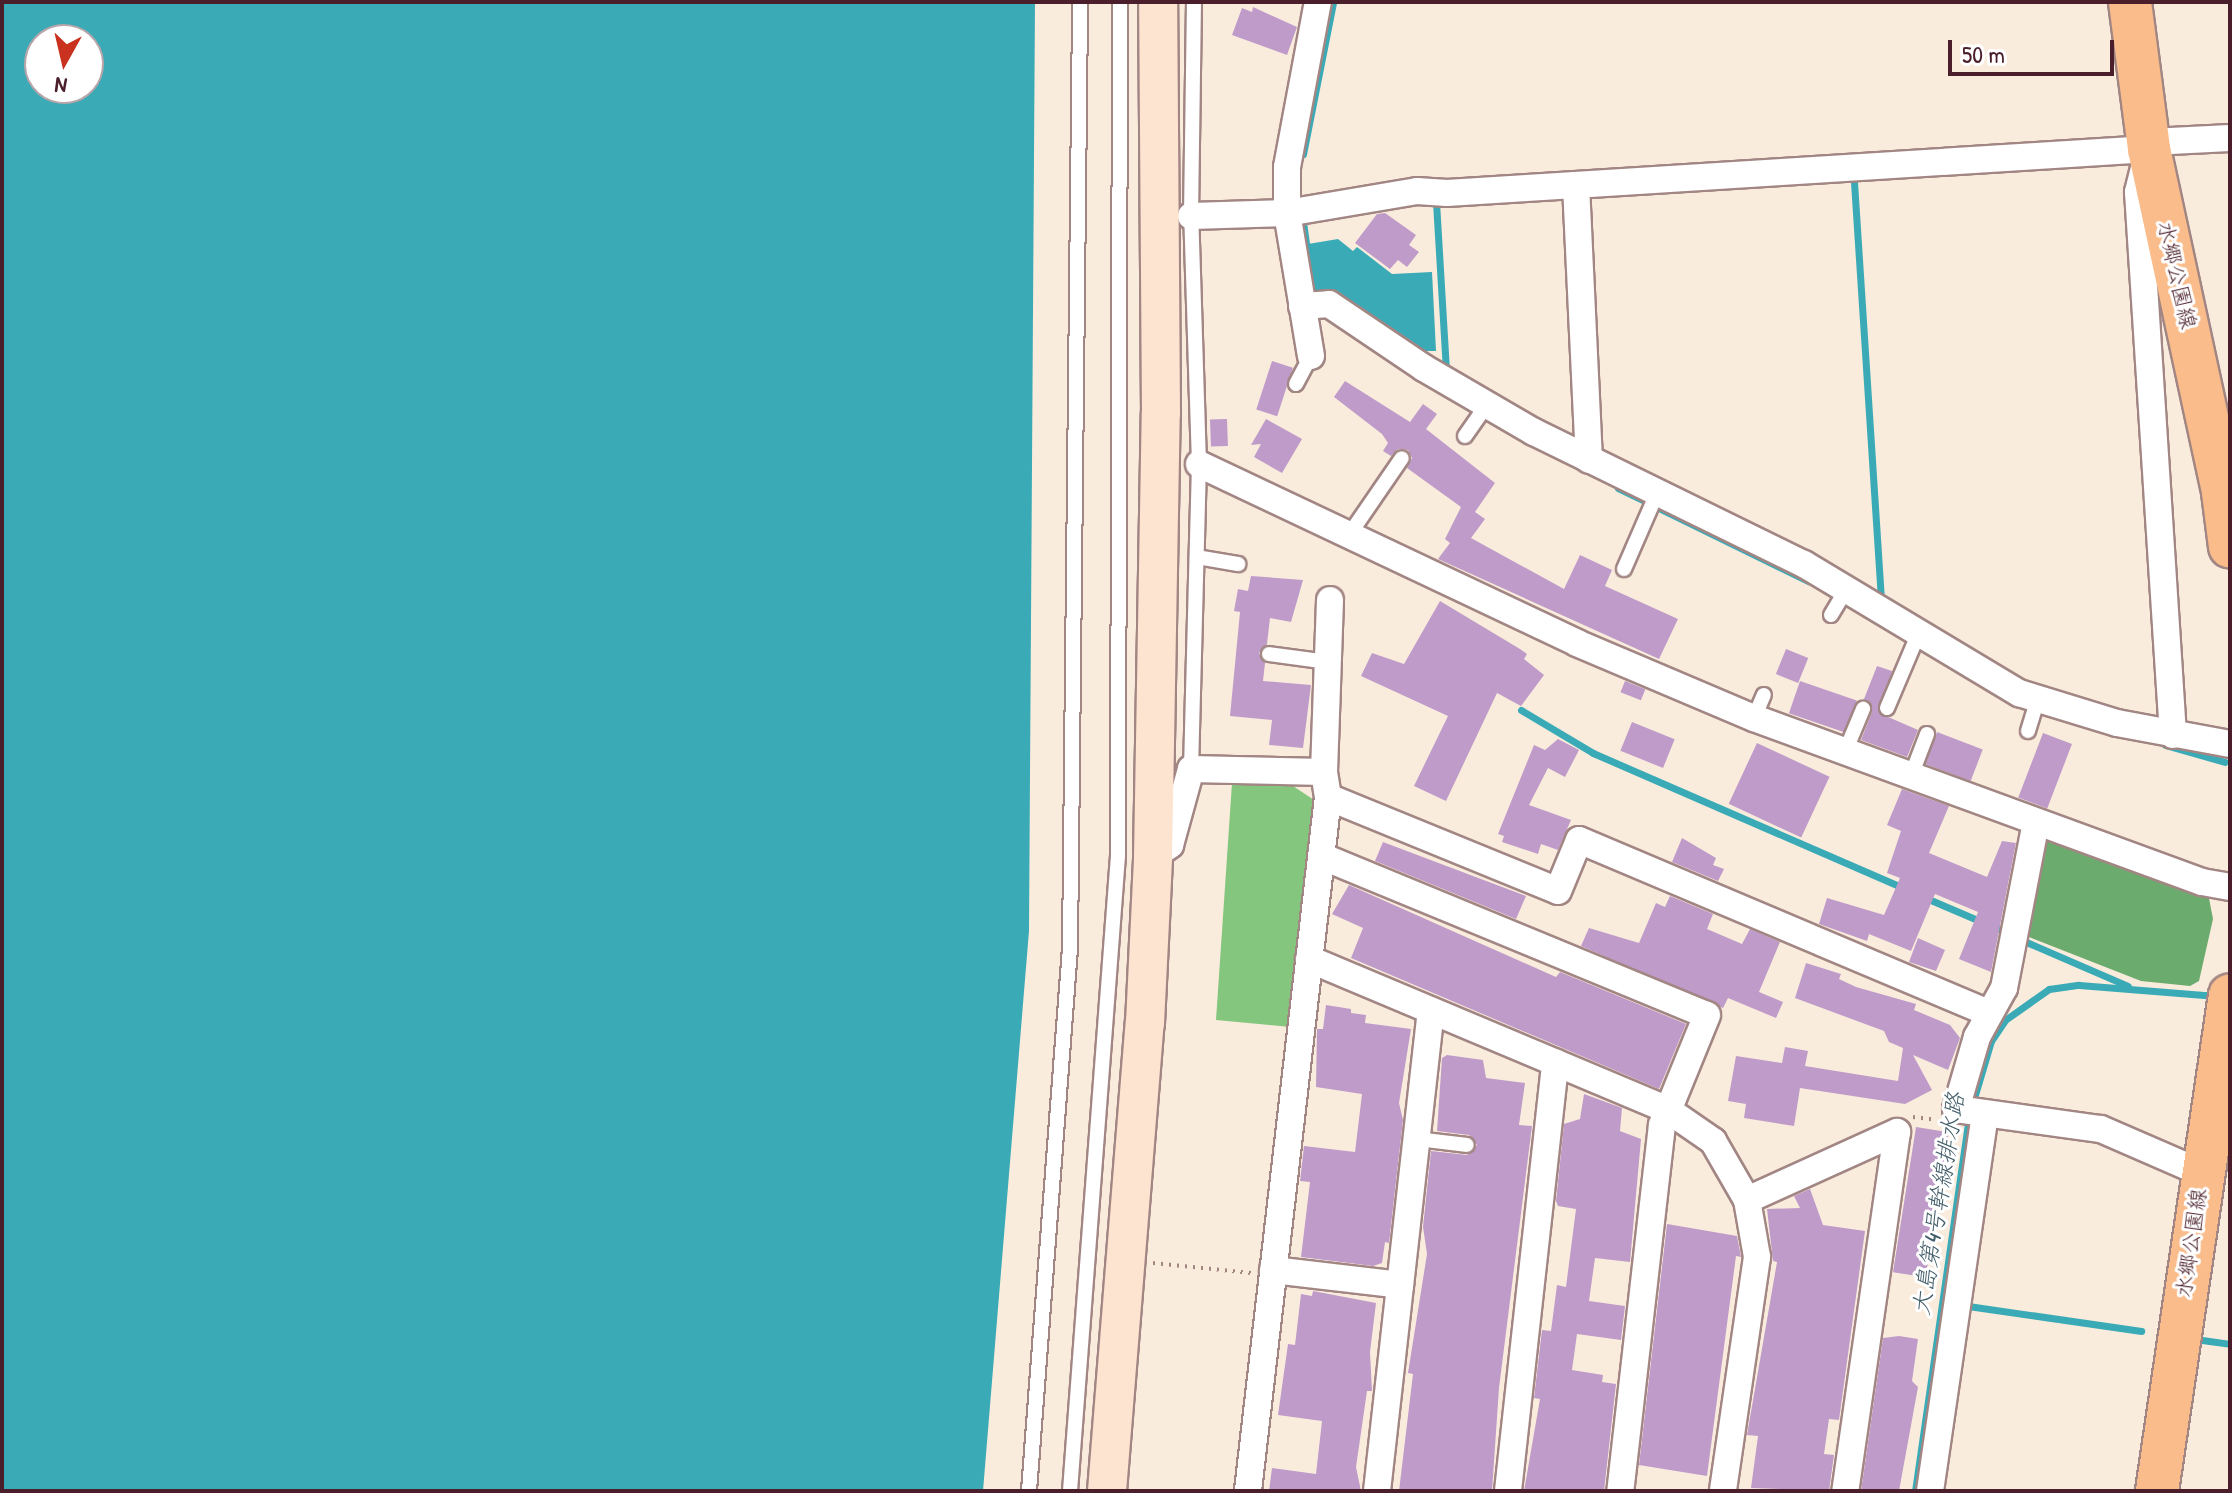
<!DOCTYPE html>
<meta charset="utf-8">
<style>
body{margin:0}
#map{position:relative;width:2232px;height:1493px;overflow:hidden;background:#faecdd;font-family:"Patrick Hand","Klee One",sans-serif}
div>[style]{position:absolute}
[style*='--x']{left:calc(var(--x)*1px);top:calc(var(--y)*1px);width:calc(var(--w)*1px);rotate:calc(var(--a)*1deg)}
.green>*{inset:0;background:#84c67e}
.forest>*{inset:0;background:#6bab6d}
.water>*{inset:0;background:#3aabb6}
.stream>*{height:7px;margin:-3.5px;padding:0 3.5px;transform-origin:3.5px;border-radius:3.5px;background:#3aabb6}
.building>*{inset:0;background:#bf9bc9;transform-origin:0 0}
.path>*{height:4px;margin-top:-2px;transform-origin:0;background:repeating-linear-gradient(90deg,#a28684 0 2px,transparent 0 8px)}
.roads{filter:drop-shadow(2px 0 #a28684) drop-shadow(-2px 0 #a28684) drop-shadow(0 2px #a28684) drop-shadow(0 -2px #a28684)}
.lane>*{height:14px;margin:-7px;padding:0 7px;transform-origin:7px;border-radius:7px;background:#fff}
.street>*{height:26px;margin:-13px;padding:0 13px;transform-origin:13px;border-radius:13px;background:#fff}
.secondary>*{height:38px;margin:-19px;padding:0 19px;transform-origin:19px;border-radius:19px;background:#fde4d0}
.primary>*{height:42px;margin:-21px;padding:0 21px;transform-origin:21px;border-radius:21px;background:#f9bc8a}
span{translate:-50% -50%;white-space:nowrap;text-align:center;line-height:1.15;-webkit-text-stroke:6px #fff;paint-order:stroke}
.street-label{font-size:22px;color:#4a1f2b}
.water-label{font-size:24px;color:#435e6a;font-style:italic}
.frame{position:absolute;inset:0;border:4px solid #4a1f2b;pointer-events:none}
.north{position:absolute;left:24px;top:24px;width:80px;height:80px;box-sizing:border-box;background:#fff;border:2px solid #b7a5aa;border-radius:50%;rotate:188deg;font-size:22px;font-weight:700;line-height:32px;text-align:center;color:#4a1f2b}
.north::after{content:'';display:block;margin:auto;width:28px;height:36px;background:#c8321e;clip-path:polygon(50% 0,100% 100%,50% 72%,0 100%)}
.scale{position:absolute;left:1948px;top:40px;width:166px;height:36px;box-sizing:border-box;border:4px solid #4a1f2b;border-top:0;padding-left:10px;font-size:24px;line-height:28px;white-space:nowrap;color:#4a1f2b;-webkit-text-stroke:6px #fff;paint-order:stroke}
</style>
<div id="map">
<div class="green">
<i style="clip-path:polygon(1255px 778px,1287px 782px,1317px 802px,1290px 1027px,1216px 1020px,1232px 783px)"></i>
</div>
<div class="forest">
<i style="clip-path:polygon(2052px 835px,2208px 893px,2213px 919px,2199px 981px,2190px 986px,2141px 981px,2024px 935px,2040px 837px)"></i>
</div>
<div class="water">
<i style="clip-path:polygon(evenodd,2px 2px,1035px 2px,1029px 931px,983px 1491px,2px 1491px,2px 2px,40px 40px,88px 40px,88px 88px,40px 88px,40px 40px)"></i>
<i style="clip-path:polygon(1338px 239px,1353px 251px,1357px 247px,1392px 274px,1432px 272px,1436px 351px,1424px 351px,1335px 294px,1311px 298px,1302px 245px)"></i>
</div>
<div class="stream">
<i style="--x:1303;--y:154;--w:155;--a:-78.8"></i>
<i style="--x:1854;--y:182;--w:418;--a:86.3"></i>
<i style="--x:1436;--y:202;--w:169;--a:86.6"></i>
<i style="--x:1303;--y:222;--w:29;--a:82"></i>
<i style="--x:1618;--y:488;--w:30;--a:26"></i>
<i style="--x:1661;--y:509;--w:164;--a:26.1"></i>
<i style="--x:1521;--y:710;--w:84;--a:30.8"></i>
<i style="--x:1593;--y:753;--w:338;--a:23.5"></i>
<i style="--x:2165;--y:745;--w:62;--a:15.8"></i>
<i style="--x:1926;--y:898;--w:89;--a:23.1"></i>
<i style="--x:2024;--y:941;--w:113;--a:23.4"></i>
<i style="--x:1972;--y:1105;--w:67;--a:-73.5"></i>
<i style="--x:1991;--y:1041;--w:25;--a:-56"></i>
<i style="--x:2005;--y:1020;--w:54;--a:-35.2"></i>
<i style="--x:2049;--y:989;--w:30;--a:-8"></i>
<i style="--x:2079;--y:985;--w:138;--a:4.6"></i>
<i style="--x:1968;--y:1306;--w:175;--a:8.2"></i>
<i style="--x:2202;--y:1340;--w:28;--a:8"></i>
<i style="--x:1915;--y:1491;--w:378;--a:-81.8"></i>
</div>
<div class="building">
<i style="clip-path:polygon(1253px 7px,1297px 27px,1287px 55px,1232px 35px,1242px 8px,1252px 12px)"></i>
<i style="clip-path:polygon(1385px 213px,1416px 235px,1409px 245px,1419px 252px,1407px 267px,1398px 260px,1390px 269px,1355px 243px,1377px 214px)"></i>
<i style="left:1272px;top:361px;width:22px;height:51px;rotate:18deg"></i>
<i style="clip-path:polygon(1345px 381px,1410px 422px,1423px 404px,1437px 414px,1426px 429px,1495px 483px,1475px 512px,1485px 519px,1471px 538px,1564px 589px,1580px 555px,1612px 570px,1605px 586px,1678px 619px,1659px 659px,1438px 559px,1450px 543px,1445px 539px,1461px 507px,1407px 468px,1412px 458px,1408px 450px,1398px 449px,1391px 456px,1383px 451px,1388px 443px,1382px 434px,1334px 397px)"></i>
<i style="left:1227px;top:419px;width:27px;height:17px;rotate:88deg"></i>
<i style="clip-path:polygon(1266px 419px,1302px 439px,1282px 473px,1254px 457px,1261px 444px,1251px 445px)"></i>
<i style="clip-path:polygon(1251px 576px,1303px 580px,1291px 622px,1270px 618px,1267px 644px,1259px 653px,1265px 663px,1263px 681px,1311px 685px,1303px 748px,1269px 745px,1272px 720px,1230px 716px,1240px 612px,1234px 611px,1238px 589px,1248px 591px)"></i>
<i style="clip-path:polygon(1440px 601px,1520px 649px,1527px 654px,1524px 659px,1544px 675px,1521px 706px,1497px 693px,1446px 801px,1414px 786px,1448px 716px,1361px 676px,1372px 653px,1404px 664px)"></i>
<i style="left:1786px;top:649px;width:24px;height:27px;rotate:22deg"></i>
<i style="clip-path:polygon(1877px 666px,1892px 671px,1879px 713px,1918px 730px,1907px 757px,1861px 740px,1872px 712px,1864px 699px)"></i>
<i style="left:1625px;top:681px;width:22px;height:12px;rotate:22deg"></i>
<i style="left:1800px;top:681px;width:60px;height:34px;rotate:19deg"></i>
<i style="left:1632px;top:722px;width:46px;height:31px;rotate:22deg"></i>
<i style="left:1937px;top:732px;width:49px;height:34px;rotate:21deg"></i>
<i style="left:2043px;top:733px;width:31px;height:69px;rotate:21deg"></i>
<i style="clip-path:polygon(1558px 739px,1579px 750px,1565px 777px,1548px 768px,1529px 805px,1571px 820px,1558px 850px,1541px 844px,1538px 854px,1502px 842px,1504px 836px,1498px 834px,1534px 745px,1545px 750px)"></i>
<i style="left:1757px;top:743px;width:80px;height:67px;rotate:25deg"></i>
<i style="clip-path:polygon(1902px 789px,1949px 806px,1929px 853px,1987px 877px,2002px 841px,2016px 843px,1991px 972px,1959px 959px,1978px 912px,1935px 894px,1911px 951px,1869px 934px,1867px 941px,1819px 924px,1827px 898px,1884px 915px,1900px 878px,1887px 873px,1901px 831px,1887px 825px)"></i>
<i style="clip-path:polygon(1682px 838px,1716px 858px,1713px 865px,1724px 869px,1718px 881px,1672px 862px)"></i>
<i style="clip-path:polygon(1383px 842px,1526px 896px,1516px 919px,1375px 861px)"></i>
<i style="clip-path:polygon(1349px 885px,1556px 977px,1560px 972px,1686px 1024px,1659px 1089px,1351px 958px,1363px 928px,1332px 914px)"></i>
<i style="clip-path:polygon(1670px 896px,1713px 914px,1707px 929px,1742px 944px,1750px 929px,1780px 942px,1759px 992px,1783px 1002px,1776px 1018px,1728px 998px,1723px 1008px,1581px 946px,1589px 928px,1639px 943px,1656px 903px,1665px 907px)"></i>
<i style="clip-path:polygon(1918px 938px,1945px 950px,1936px 971px,1909px 962px)"></i>
<i style="clip-path:polygon(1806px 963px,1841px 974px,1839px 979px,1856px 987px,1916px 1004px,1914px 1010px,1950px 1025px,1960px 1038px,1948px 1070px,1913px 1055px,1932px 1090px,1905px 1104px,1800px 1088px,1794px 1126px,1744px 1118px,1746px 1104px,1728px 1101px,1736px 1056px,1782px 1063px,1785px 1047px,1808px 1051px,1805px 1066px,1898px 1081px,1903px 1048px,1889px 1042px,1884px 1031px,1795px 998px)"></i>
<i style="clip-path:polygon(1326px 1005px,1351px 1009px,1351px 1013px,1366px 1015px,1365px 1023px,1411px 1029px,1399px 1103px,1403px 1120px,1389px 1243px,1385px 1242px,1382px 1263px,1373px 1266px,1301px 1257px,1310px 1182px,1300px 1181px,1304px 1146px,1355px 1152px,1362px 1094px,1316px 1087px,1317px 1029px,1323px 1029px)"></i>
<i style="clip-path:polygon(1447px 1055px,1483px 1060px,1486px 1078px,1525px 1083px,1519px 1125px,1532px 1126px,1499px 1388px,1492px 1491px,1399px 1491px,1413px 1374px,1408px 1373px,1427px 1254px,1423px 1227px,1431px 1151px,1467px 1155px,1477px 1145px,1469px 1135px,1437px 1131px,1442px 1058px)"></i>
<i style="clip-path:polygon(1584px 1094px,1622px 1108px,1620px 1131px,1641px 1139px,1630px 1262px,1595px 1258px,1589px 1301px,1625px 1306px,1621px 1340px,1577px 1334px,1572px 1370px,1603px 1375px,1602px 1382px,1616px 1384px,1604px 1491px,1524px 1491px,1540px 1399px,1534px 1398px,1542px 1330px,1551px 1331px,1557px 1285px,1566px 1287px,1576px 1209px,1558px 1206px,1556px 1201px,1564px 1124px,1580px 1119px)"></i>
<i style="left:1916px;top:1127px;width:33px;height:147px;rotate:9deg"></i>
<i style="clip-path:polygon(1810px 1189px,1823px 1225px,1865px 1231px,1839px 1420px,1829px 1419px,1824px 1454px,1834px 1455px,1829px 1491px,1751px 1488px,1758px 1436px,1747px 1435px,1777px 1262px,1773px 1261px,1767px 1209px,1800px 1208px,1794px 1196px)"></i>
<i style="clip-path:polygon(1667px 1224px,1737px 1236px,1741px 1257px,1736px 1256px,1707px 1476px,1639px 1465px)"></i>
<i style="clip-path:polygon(1313px 1291px,1376px 1303px,1370px 1352px,1372px 1391px,1367px 1391px,1356px 1467px,1361px 1491px,1269px 1491px,1272px 1468px,1316px 1474px,1322px 1421px,1278px 1415px,1288px 1344px,1295px 1345px,1301px 1294px,1312px 1296px)"></i>
<i style="clip-path:polygon(1899px 1336px,1918px 1339px,1912px 1381px,1918px 1387px,1899px 1491px,1861px 1491px,1883px 1338px)"></i>
</div>
<div class="path">
<i style="--x:1913;--y:1117;--w:23;--a:7"></i>
<i style="--x:1153;--y:1263;--w:99;--a:5.8"></i>
</div>
<div class="roads">
<div class="lane">
<i style="--x:1296;--y:384;--w:32;--a:-62"></i>
<i style="--x:1465;--y:436;--w:38;--a:-55"></i>
<i style="--x:1349;--y:535;--w:93;--a:-55.5"></i>
<i style="--x:1197;--y:557;--w:42;--a:9.7"></i>
<i style="--x:1624;--y:569;--w:83;--a:-66.5"></i>
<i style="--x:1831;--y:615;--w:29;--a:-59"></i>
<i style="--x:1269;--y:654;--w:60;--a:7.7"></i>
<i style="--x:1887;--y:708;--w:79;--a:-67"></i>
<i style="--x:1754;--y:718;--w:25;--a:-67"></i>
<i style="--x:2028;--y:731;--w:34;--a:-73"></i>
<i style="--x:1845;--y:752;--w:47;--a:-67.3"></i>
<i style="--x:1191;--y:769;--w:305;--a:-88.5"></i>
<i style="--x:1199;--y:464;--w:248;--a:-91.8"></i>
<i style="--x:1191;--y:216;--w:214;--a:-89.2"></i>
<i style="--x:1911;--y:776;--w:45;--a:-69.1"></i>
<i style="--x:1417;--y:1139;--w:50;--a:6.8"></i>
<i style="--x:1029;--y:1491;--w:545;--a:-85.68"></i>
<i style="--x:1070;--y:948;--w:946;--a:-89.39"></i>
<i style="--x:1070;--y:1491;--w:637;--a:-85.68"></i>
<i style="--x:1118;--y:856;--w:854;--a:-89.87"></i>
</div>
<div class="street">
<i style="--x:2144;--y:168;--w:25;--a:104"></i>
<i style="--x:2138;--y:192;--w:544;--a:86.31"></i>
<i style="--x:1576;--y:185;--w:275;--a:87.3"></i>
<i style="--x:1191;--y:216;--w:96;--a:-1.8"></i>
<i style="--x:1287;--y:213;--w:132;--a:-9.6"></i>
<i style="--x:1417;--y:191;--w:30;--a:4"></i>
<i style="--x:1447;--y:193;--w:703;--a:-3.59"></i>
<i style="--x:2149;--y:149;--w:22;--a:-21"></i>
<i style="--x:2170;--y:141;--w:60;--a:-2.9"></i>
<i style="--x:1302;--y:306;--w:27;--a:-4"></i>
<i style="--x:1329;--y:304;--w:115;--a:34"></i>
<i style="--x:1424;--y:368;--w:127;--a:30.2"></i>
<i style="--x:1534;--y:432;--w:301;--a:26.1"></i>
<i style="--x:1804;--y:564;--w:251;--a:31"></i>
<i style="--x:2019;--y:693;--w:102;--a:17"></i>
<i style="--x:2117;--y:723;--w:115;--a:10.5"></i>
<i style="--x:1311;--y:356;--w:145;--a:-99.5"></i>
<i style="--x:1287;--y:213;--w:46;--a:-90"></i>
<i style="--x:1287;--y:167;--w:168;--a:-79.4"></i>
<i style="--x:1199;--y:464;--w:418;--a:25.3"></i>
<i style="--x:1577;--y:643;--w:192;--a:23"></i>
<i style="--x:1754;--y:718;--w:477;--a:20.1"></i>
<i style="--x:2202;--y:882;--w:28;--a:10"></i>
<i style="--x:1324;--y:772;--w:172;--a:-88"></i>
<i style="--x:1328;--y:797;--w:248;--a:22.2"></i>
<i style="--x:1558;--y:891;--w:55;--a:-67.6"></i>
<i style="--x:1579;--y:840;--w:443;--a:22.9"></i>
<i style="--x:2036;--y:822;--w:169;--a:100.9"></i>
<i style="--x:2004;--y:988;--w:56;--a:118.9"></i>
<i style="--x:1977;--y:1037;--w:75;--a:106.3"></i>
<i style="--x:1956;--y:1109;--w:146;--a:7.9"></i>
<i style="--x:2101;--y:1129;--w:108;--a:23.5"></i>
<i style="--x:1321;--y:856;--w:417;--a:22.4"></i>
<i style="--x:1707;--y:1015;--w:119;--a:112.2"></i>
<i style="--x:1662;--y:1125;--w:368;--a:96.5"></i>
<i style="--x:1153;--y:857;--w:21;--a:-35"></i>
<i style="--x:1170;--y:845;--w:79;--a:-74.6"></i>
<i style="--x:1191;--y:769;--w:133;--a:1.3"></i>
<i style="--x:1324;--y:772;--w:25;--a:81"></i>
<i style="--x:1328;--y:797;--w:699;--a:96.58"></i>
<i style="--x:1309;--y:959;--w:389;--a:22.8"></i>
<i style="--x:1668;--y:1110;--w:55;--a:34.6"></i>
<i style="--x:1713;--y:1141;--w:68;--a:60"></i>
<i style="--x:1747;--y:1200;--w:58;--a:80"></i>
<i style="--x:1757;--y:1257;--w:236;--a:98.3"></i>
<i style="--x:1747;--y:1200;--w:165;--a:-24.4"></i>
<i style="--x:1897;--y:1132;--w:363;--a:98.2"></i>
<i style="--x:1273;--y:1270;--w:128;--a:6.7"></i>
<i style="--x:1377;--y:1491;--w:483;--a:-83.6"></i>
<i style="--x:1508;--y:1491;--w:431;--a:-83.7"></i>
<i style="--x:1930;--y:1491;--w:381;--a:-81.7"></i>
</div>
<div class="secondary">
<i style="--x:1107;--y:1491;--w:470;--a:-85.4"></i>
<i style="--x:1145;--y:1023;--w:166;--a:-87.2"></i>
<i style="--x:1153;--y:857;--w:444;--a:-89"></i>
<i style="--x:1161;--y:413;--w:411;--a:-90.4"></i>
</div>
<div class="primary">
<i style="--x:2130;--y:2;--w:148;--a:82.6"></i>
<i style="--x:2149;--y:149;--w:351;--a:77.8"></i>
<i style="--x:2223;--y:492;--w:55;--a:82.7"></i>
<i style="--x:2157;--y:1491;--w:501;--a:-81.63"></i>
</div>
</div>
<div class="street-label">
<span style="left:2177px;top:275px;rotate:77deg">水郷公園線</span>
<span style="left:2191px;top:1243px;rotate:-82deg">水郷公園線</span>
</div>
<div class="water-label">
<span style="left:1938px;top:1204px;rotate:-81deg">大島第4号幹線排水路</span>
</div>
<div class="frame"></div>
<div class="north">N</div>
<div class="scale">50 m</div>
</div>
